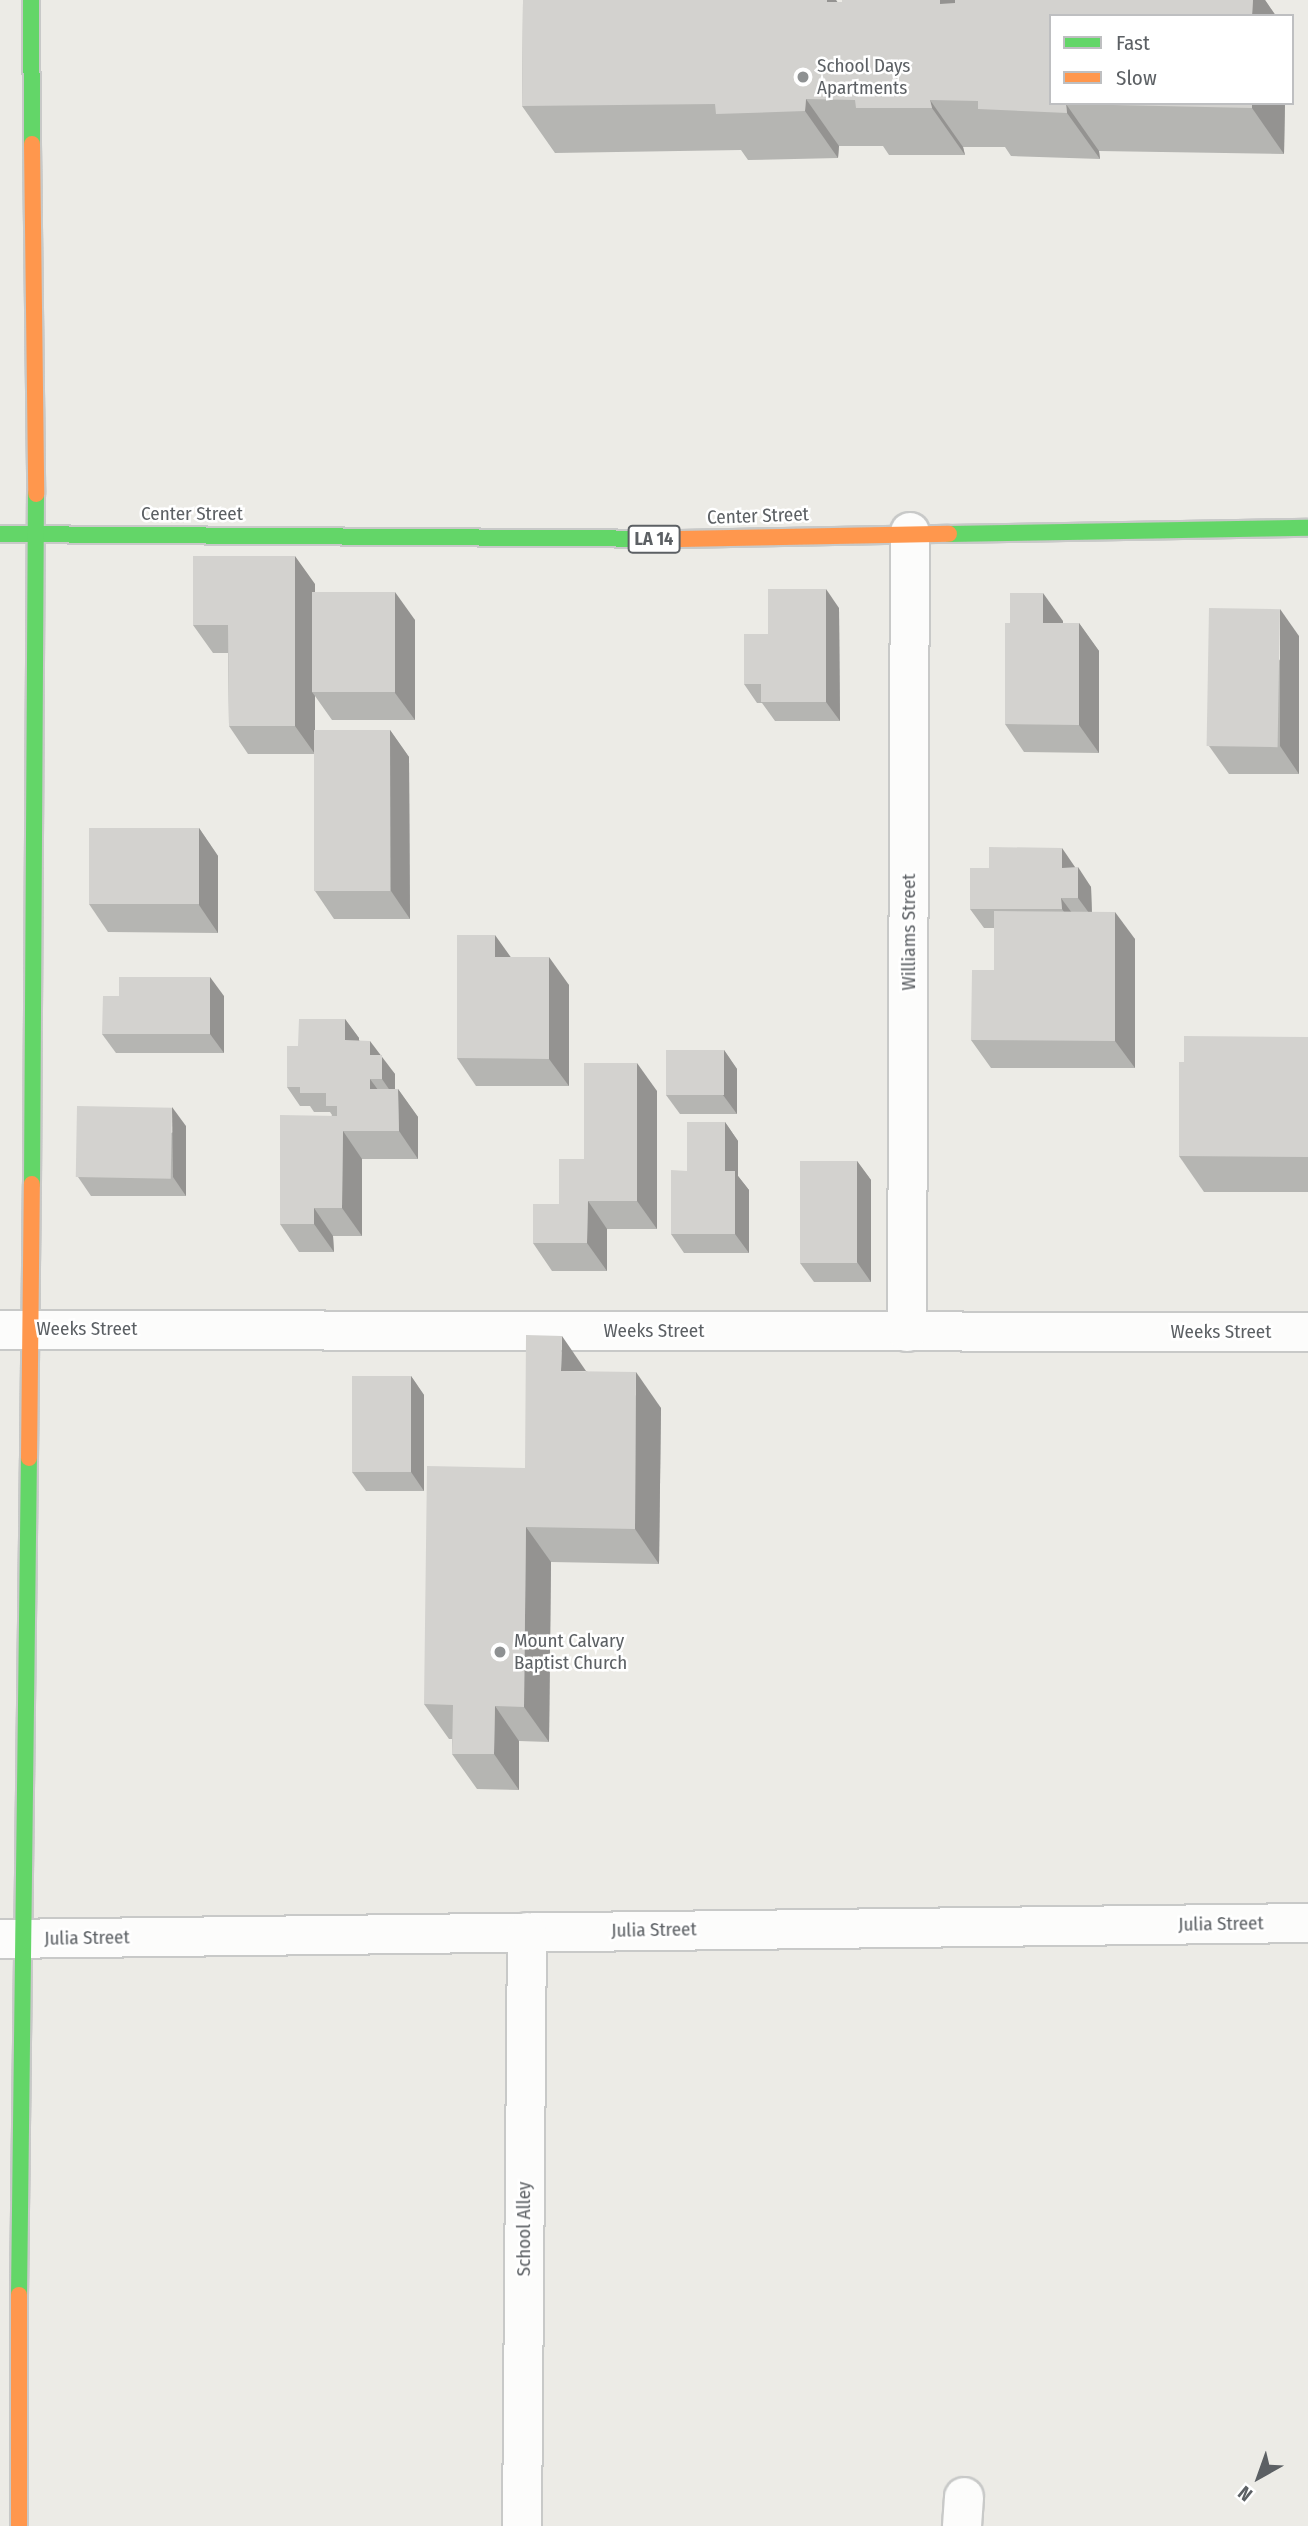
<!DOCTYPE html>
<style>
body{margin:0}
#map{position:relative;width:1308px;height:2526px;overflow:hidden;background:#ecebe6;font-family:"Fira Sans Condensed",sans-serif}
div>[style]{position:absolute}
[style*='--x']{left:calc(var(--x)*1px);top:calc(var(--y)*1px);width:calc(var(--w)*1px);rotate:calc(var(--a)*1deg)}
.roads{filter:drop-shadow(2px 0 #c8c9c8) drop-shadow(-2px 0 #c8c9c8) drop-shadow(0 2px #c8c9c8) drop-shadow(0 -2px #c8c9c8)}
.street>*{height:38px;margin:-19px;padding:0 19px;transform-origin:19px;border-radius:19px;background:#fcfcfb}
.fast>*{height:16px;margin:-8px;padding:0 8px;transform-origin:8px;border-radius:8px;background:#63d668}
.slow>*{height:16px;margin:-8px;padding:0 8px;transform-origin:8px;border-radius:8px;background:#ff974d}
.wall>*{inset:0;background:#b5b5b2}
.shaded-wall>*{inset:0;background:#949391}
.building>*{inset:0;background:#d3d2cf;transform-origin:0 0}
.dots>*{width:19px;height:19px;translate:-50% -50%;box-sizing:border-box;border:4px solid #fff;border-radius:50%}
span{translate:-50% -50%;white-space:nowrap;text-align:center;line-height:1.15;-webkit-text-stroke:5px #fff;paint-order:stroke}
.shield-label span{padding:2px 5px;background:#fff;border:2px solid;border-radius:5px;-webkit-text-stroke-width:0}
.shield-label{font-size:18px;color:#5c6064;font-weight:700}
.poi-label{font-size:19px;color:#5c6064}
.left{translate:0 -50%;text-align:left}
.street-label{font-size:19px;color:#5c6064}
.legend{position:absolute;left:1049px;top:14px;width:245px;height:91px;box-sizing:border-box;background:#fff;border:2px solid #bebfc1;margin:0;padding:9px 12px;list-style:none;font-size:21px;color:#5c6064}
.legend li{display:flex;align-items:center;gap:14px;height:35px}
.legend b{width:35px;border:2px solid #bebfc1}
.north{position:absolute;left:1224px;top:2442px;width:70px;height:70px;-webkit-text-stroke:5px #fff;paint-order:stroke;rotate:220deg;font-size:19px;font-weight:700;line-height:28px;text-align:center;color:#5c6064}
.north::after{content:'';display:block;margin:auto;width:24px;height:32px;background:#5c6064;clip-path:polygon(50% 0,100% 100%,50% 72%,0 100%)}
</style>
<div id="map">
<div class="roads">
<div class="street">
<i style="--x:0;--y:1330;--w:1308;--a:0.09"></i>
<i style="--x:907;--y:1332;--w:800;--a:-89.79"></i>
<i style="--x:0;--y:1939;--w:1308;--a:-0.7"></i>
<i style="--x:522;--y:2526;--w:594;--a:-89.52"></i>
<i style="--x:962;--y:2526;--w:29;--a:-86"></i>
</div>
<div class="fast">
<i style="--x:31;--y:0;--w:144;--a:89.6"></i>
<i style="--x:0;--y:534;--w:680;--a:0.42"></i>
<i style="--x:949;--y:534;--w:359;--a:-1"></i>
<i style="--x:32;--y:1184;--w:690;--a:-89.67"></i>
<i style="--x:19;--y:2295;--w:837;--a:-89.32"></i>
</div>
<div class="slow">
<i style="--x:32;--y:144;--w:350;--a:89.3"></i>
<i style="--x:680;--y:539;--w:269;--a:-1.1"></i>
<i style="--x:29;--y:1458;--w:274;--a:-89.4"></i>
<i style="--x:19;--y:2526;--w:231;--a:-90"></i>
</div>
</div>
<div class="wall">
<i style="clip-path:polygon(523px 0,836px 0,837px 2px,842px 2px,842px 0,1265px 0,1276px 16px,1051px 103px,1285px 103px,1284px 154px,1099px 151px,1100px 159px,1011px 156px,1005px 147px,963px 147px,965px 155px,889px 155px,883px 146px,839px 146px,838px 158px,748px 160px,741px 150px,555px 153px,522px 106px)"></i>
<i style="clip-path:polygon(315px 584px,315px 592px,415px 620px,415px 720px,332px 720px,315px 696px,315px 730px,390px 730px,409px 757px,410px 919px,334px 919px,315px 891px,314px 754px,248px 754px,229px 726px,228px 653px,213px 653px,193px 625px)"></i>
<i style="clip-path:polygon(839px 608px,840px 721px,775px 721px,762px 703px,757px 703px,744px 684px,768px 634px)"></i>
<i style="clip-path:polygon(1063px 621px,1063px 623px,1079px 623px,1099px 651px,1099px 753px,1024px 752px,1005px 724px)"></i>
<i style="clip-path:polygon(1299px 636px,1299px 774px,1229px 774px,1209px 746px)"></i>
<i style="clip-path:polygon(199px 828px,218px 856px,218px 933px,108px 932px,89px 904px)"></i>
<i style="clip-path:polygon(1075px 867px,1091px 887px,1092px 912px,1135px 939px,1135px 1068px,991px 1068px,971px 1040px,994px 970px,994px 928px,984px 928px,970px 909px)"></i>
<i style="clip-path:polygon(511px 957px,569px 985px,569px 1086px,476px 1086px,457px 1058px)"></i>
<i style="clip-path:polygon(119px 996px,224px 996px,224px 1053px,116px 1053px,102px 1034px)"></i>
<i style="clip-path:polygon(345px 1019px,359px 1038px,359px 1040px,395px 1074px,395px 1089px,398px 1089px,418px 1117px,418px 1159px,362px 1159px,362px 1236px,333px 1236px,334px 1252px,299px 1252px,280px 1224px,332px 1115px,330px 1112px,314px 1112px,310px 1106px,300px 1106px,287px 1087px,298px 1046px)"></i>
<i style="clip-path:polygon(1308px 1037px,1308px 1192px,1204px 1192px,1179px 1156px,1184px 1062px)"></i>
<i style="clip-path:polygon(724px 1050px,737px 1069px,737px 1114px,680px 1114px,666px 1095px)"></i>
<i style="clip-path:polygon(657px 1091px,657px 1229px,607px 1229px,607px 1271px,552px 1271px,533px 1243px,559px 1204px,584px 1159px)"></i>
<i style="clip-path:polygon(725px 1122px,738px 1141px,738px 1176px,749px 1190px,749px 1253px,684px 1253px,671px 1234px,687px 1171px)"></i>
<i style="clip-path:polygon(186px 1126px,186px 1196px,91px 1196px,78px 1177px)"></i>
<i style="clip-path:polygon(857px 1161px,871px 1180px,871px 1282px,814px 1282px,800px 1263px)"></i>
<i style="clip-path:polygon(586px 1371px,661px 1408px,659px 1564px,551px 1562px,549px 1742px,519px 1741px,519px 1790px,477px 1789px,452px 1754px,452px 1739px,449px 1739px,424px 1704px,525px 1468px)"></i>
<i style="clip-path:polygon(411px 1376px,424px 1395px,424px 1491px,366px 1491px,352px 1472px)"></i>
</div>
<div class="shaded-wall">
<i style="clip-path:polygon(827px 0,836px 0,858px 31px,827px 2px)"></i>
<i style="clip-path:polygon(940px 0,973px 0,973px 50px,940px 4px)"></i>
<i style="clip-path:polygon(1253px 0,1265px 0,1276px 16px,1252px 16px)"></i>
<i style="clip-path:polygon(806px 99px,839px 146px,838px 158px,805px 111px)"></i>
<i style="clip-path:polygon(930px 100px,963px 147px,965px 155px,932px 108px)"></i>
<i style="clip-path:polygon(1252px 103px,1285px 103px,1284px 154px,1252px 108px)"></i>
<i style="clip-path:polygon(1066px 104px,1099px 151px,1100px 159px,1067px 113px)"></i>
<i style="clip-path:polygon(295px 556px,315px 584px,315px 692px,312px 692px,315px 696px,315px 754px,295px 726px)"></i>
<i style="clip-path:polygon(826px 589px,839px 608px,840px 721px,826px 702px)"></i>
<i style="clip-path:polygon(395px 592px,415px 620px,415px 720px,395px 693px)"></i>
<i style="clip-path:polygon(1043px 593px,1063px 621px,1063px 651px,1043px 623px)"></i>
<i style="clip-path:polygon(1280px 609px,1299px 636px,1299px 774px,1280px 746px)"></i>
<i style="clip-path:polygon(1079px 623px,1099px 651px,1099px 753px,1079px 725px)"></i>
<i style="clip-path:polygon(390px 730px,409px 757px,410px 919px,391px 891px)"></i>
<i style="clip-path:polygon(199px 828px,218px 856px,218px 933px,199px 905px)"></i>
<i style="clip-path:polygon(1062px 848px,1075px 867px,1075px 887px,1062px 868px)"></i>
<i style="clip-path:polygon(1078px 867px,1091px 887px,1092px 917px,1078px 898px)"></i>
<i style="clip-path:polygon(1061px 898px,1075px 917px,1075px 928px,1062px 909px)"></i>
<i style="clip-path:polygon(1115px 912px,1135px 939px,1135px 1068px,1115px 1041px)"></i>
<i style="clip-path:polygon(495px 935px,515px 963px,495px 957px)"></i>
<i style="clip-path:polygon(549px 957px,569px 985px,569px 1086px,549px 1059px)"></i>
<i style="clip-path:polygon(210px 977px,224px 996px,224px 1053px,210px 1034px)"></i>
<i style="clip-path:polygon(345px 1019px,359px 1038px,359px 1059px,345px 1040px)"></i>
<i style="clip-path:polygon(370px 1041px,395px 1074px,395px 1098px,382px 1079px,370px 1055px)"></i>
<i style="clip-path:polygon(724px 1050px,737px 1069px,737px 1114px,723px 1095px)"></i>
<i style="clip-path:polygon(637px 1063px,657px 1091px,657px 1229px,637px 1201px)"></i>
<i style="clip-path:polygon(370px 1079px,384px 1098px,370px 1093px)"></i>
<i style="clip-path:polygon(398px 1089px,418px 1117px,418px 1159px,399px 1131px)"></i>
<i style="clip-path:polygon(172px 1107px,186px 1126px,186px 1196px,173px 1177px)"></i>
<i style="clip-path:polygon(725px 1122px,738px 1141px,738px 1176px,749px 1190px,749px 1253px,735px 1234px,725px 1171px)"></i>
<i style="clip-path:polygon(343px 1131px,362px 1159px,362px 1236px,342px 1208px)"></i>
<i style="clip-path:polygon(857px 1161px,871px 1180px,871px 1282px,857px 1262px)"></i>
<i style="clip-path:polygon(588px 1201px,607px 1229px,607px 1271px,587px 1243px)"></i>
<i style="clip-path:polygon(314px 1208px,333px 1236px,334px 1252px,314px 1224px)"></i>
<i style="clip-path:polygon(562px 1336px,586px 1371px,561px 1371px)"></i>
<i style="clip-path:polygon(636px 1372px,661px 1408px,659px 1564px,635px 1529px)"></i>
<i style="clip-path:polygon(411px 1376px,424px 1395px,424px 1491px,411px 1472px)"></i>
<i style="clip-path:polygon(526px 1527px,551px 1562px,549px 1742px,524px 1707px)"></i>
<i style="clip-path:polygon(495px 1706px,519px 1741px,519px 1790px,494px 1754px)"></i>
</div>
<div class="building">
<i style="clip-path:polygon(523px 0,827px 0,827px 2px,842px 2px,842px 0,940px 0,940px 4px,955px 3px,955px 0,1253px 0,1252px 16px,1051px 16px,1051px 103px,1252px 103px,1252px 108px,1066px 104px,1067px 113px,978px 109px,978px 101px,930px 100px,932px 108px,856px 108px,855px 100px,806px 99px,805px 111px,716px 114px,715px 104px,522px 106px)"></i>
<i style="clip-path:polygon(193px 556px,295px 556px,295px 726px,229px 726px,228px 625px,193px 625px)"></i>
<i style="clip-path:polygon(768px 589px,826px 589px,826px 702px,761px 702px,761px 684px,744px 684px,744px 634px,768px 634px)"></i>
<i style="left:312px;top:592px;width:83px;height:100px"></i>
<i style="clip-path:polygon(1010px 593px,1043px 593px,1043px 623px,1079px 623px,1079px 725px,1005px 724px,1005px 623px,1010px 623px)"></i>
<i style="left:1209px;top:608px;width:71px;height:138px;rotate:1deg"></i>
<i style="left:314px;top:730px;width:76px;height:161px"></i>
<i style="left:89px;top:828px;width:110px;height:76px"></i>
<i style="clip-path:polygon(989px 847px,1062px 848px,1062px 868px,1078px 867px,1078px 898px,1061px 898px,1062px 909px,970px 909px,970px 868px,989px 868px)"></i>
<i style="clip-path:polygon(994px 911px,1115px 912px,1115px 1041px,971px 1040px,972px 970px,994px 970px)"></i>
<i style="clip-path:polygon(457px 935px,495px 935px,495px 957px,549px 957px,549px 1059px,457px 1058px)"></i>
<i style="clip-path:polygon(119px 977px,210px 977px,210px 1034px,102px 1034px,103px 996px,119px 996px)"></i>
<i style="clip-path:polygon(299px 1019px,345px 1019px,345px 1040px,370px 1041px,370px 1055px,382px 1055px,382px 1079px,370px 1079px,370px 1089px,326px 1089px,326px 1093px,300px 1093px,300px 1087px,287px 1087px,287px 1046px,298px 1046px)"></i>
<i style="clip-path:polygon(1184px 1036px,1308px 1037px,1308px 1157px,1179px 1156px,1179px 1062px,1184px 1062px)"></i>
<i style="left:666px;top:1050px;width:58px;height:45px"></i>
<i style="clip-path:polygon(584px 1063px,637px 1063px,637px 1201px,588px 1201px,587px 1243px,533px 1243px,533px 1204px,559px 1204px,559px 1159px,584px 1159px)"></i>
<i style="clip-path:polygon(326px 1089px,398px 1089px,399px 1131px,343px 1131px,342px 1208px,314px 1208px,314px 1224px,280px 1224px,280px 1115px,337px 1116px,337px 1106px,326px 1106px)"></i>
<i style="left:77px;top:1106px;width:95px;height:71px;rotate:1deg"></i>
<i style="clip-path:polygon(687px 1122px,725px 1122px,725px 1171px,735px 1171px,735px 1234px,671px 1234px,671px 1170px,687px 1171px)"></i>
<i style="left:800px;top:1161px;width:57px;height:102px"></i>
<i style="clip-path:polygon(526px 1335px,562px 1336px,561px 1371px,636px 1372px,635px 1529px,526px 1527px,524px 1707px,495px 1706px,494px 1754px,452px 1754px,453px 1705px,424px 1704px,427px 1466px,525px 1468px)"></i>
<i style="left:352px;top:1376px;width:59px;height:96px"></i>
</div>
<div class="dots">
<i style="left:803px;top:77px;background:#8e9192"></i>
<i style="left:500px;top:1652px;background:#8e9192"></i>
</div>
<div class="shield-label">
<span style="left:654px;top:539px">LA 14</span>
</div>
<div class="poi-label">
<span class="left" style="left:817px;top:77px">School Days<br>Apartments</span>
<span class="left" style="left:514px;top:1652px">Mount Calvary<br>Baptist Church</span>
</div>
<div class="street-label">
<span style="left:192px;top:514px">Center Street</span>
<span style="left:758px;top:516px;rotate:-2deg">Center Street</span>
<span style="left:909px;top:932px;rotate:-90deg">Williams Street</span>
<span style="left:87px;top:1329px">Weeks Street</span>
<span style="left:654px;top:1331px">Weeks Street</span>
<span style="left:1221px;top:1332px">Weeks Street</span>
<span style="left:1221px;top:1924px;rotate:-1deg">Julia Street</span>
<span style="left:654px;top:1930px;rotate:-1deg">Julia Street</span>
<span style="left:87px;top:1938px;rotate:-1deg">Julia Street</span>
<span style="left:524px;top:2229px;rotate:-90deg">School Alley</span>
</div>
<ul class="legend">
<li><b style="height:9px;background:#63d668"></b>Fast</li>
<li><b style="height:9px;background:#ff974d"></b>Slow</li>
</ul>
<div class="north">N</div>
</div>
